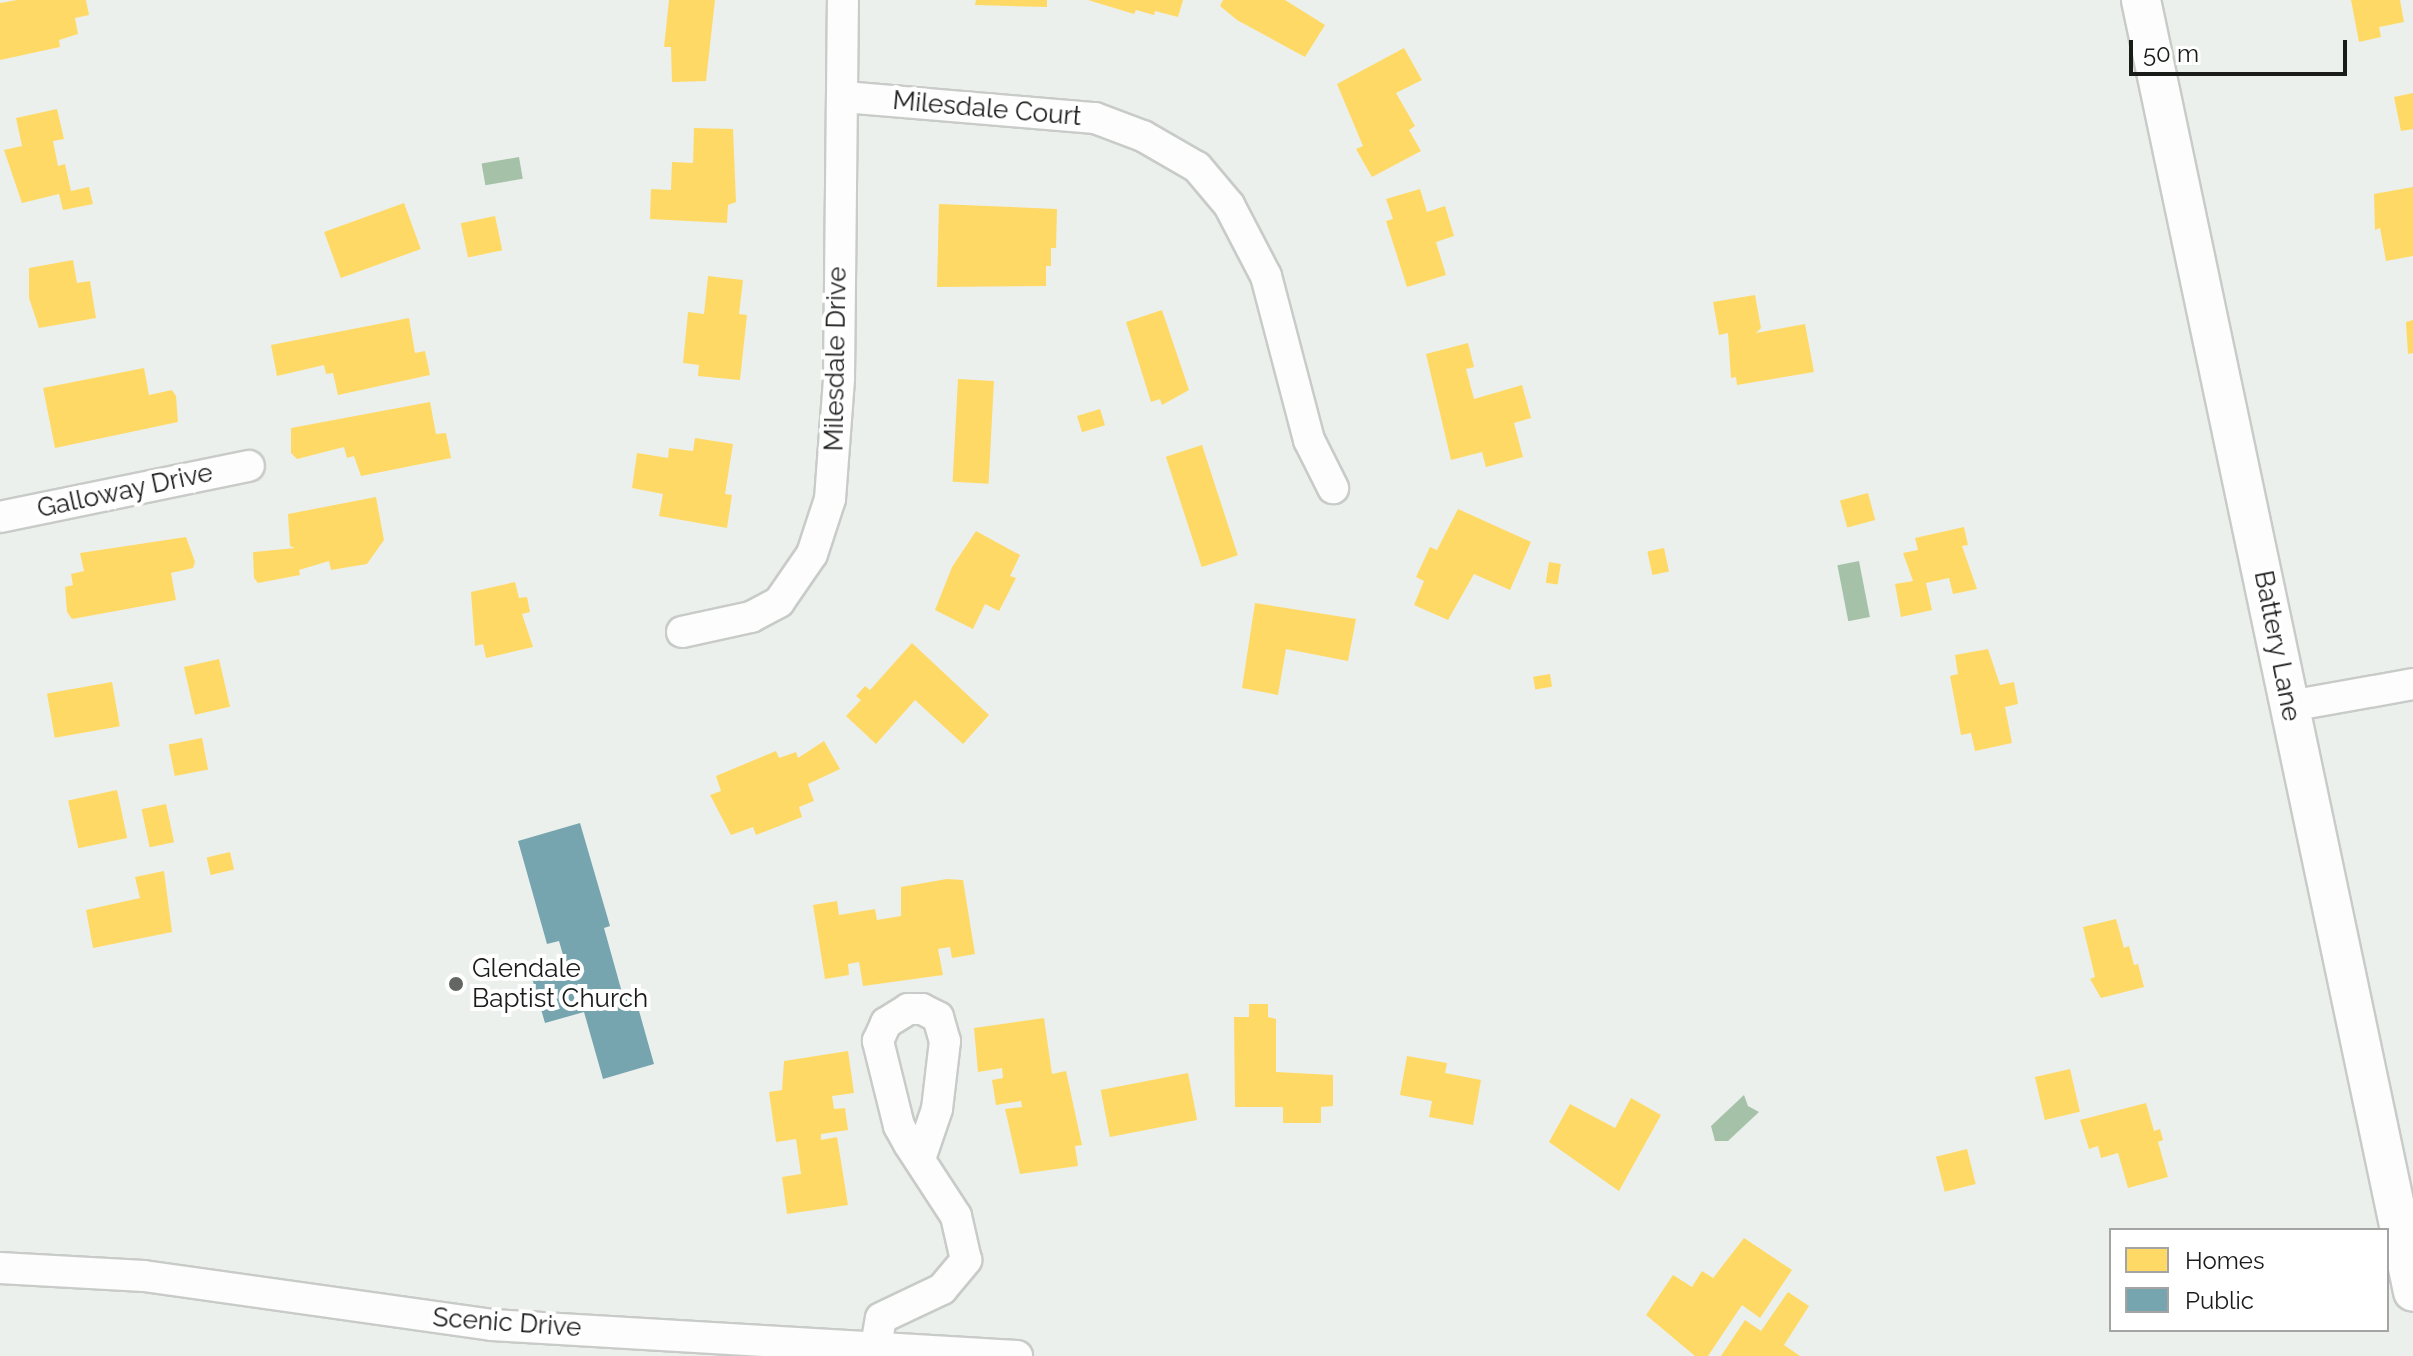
<!DOCTYPE html>
<style>
body{margin:0}
#map{position:relative;width:2413px;height:1356px;overflow:hidden;background:#ecf0ec;font-family:Raleway,sans-serif}
div>[style]{position:absolute}
[style*='--x']{left:calc(var(--x)*1px);top:calc(var(--y)*1px);width:calc(var(--w)*1px);rotate:calc(var(--a)*1deg)}
.water>*{inset:0;background:#a5c2a9;transform-origin:0 0}
.homes>*{inset:0;background:#ffd966;transform-origin:0 0}
.public>*{inset:0;background:#76a5af}
.roads{filter:drop-shadow(2px 0 #c8cbc8) drop-shadow(-2px 0 #c8cbc8) drop-shadow(0 2px #c8cbc8) drop-shadow(0 -2px #c8cbc8)}
.minor>*{height:30px;margin:-15px;padding:0 15px;transform-origin:15px;border-radius:15px;background:#fcfdfc}
.major>*{height:38px;margin:-19px;padding:0 19px;transform-origin:19px;border-radius:19px;background:#fcfdfc}
.dots>*{width:22px;height:22px;translate:-50% -50%;box-sizing:border-box;border:4px solid #fff;border-radius:50%}
span{translate:-50% -50%;white-space:nowrap;text-align:center;line-height:1.15;-webkit-text-stroke:8px #fff;paint-order:stroke}
.street-label{font-size:26px;color:#1a1c1a}
.poi-label{font-size:26px;color:#1a1c1a}
.left{translate:0 -50%;text-align:left}
.legend{position:absolute;left:2109px;top:1228px;width:280px;height:104px;box-sizing:border-box;background:#fff;border:2px solid #a3a4a3;margin:0;padding:10px 14px;list-style:none;font-size:24px;color:#1a1c1a}
.legend li{display:flex;align-items:center;gap:16px;height:40px}
.legend b{width:40px;border:2px solid #a3a4a3}
.scale{position:absolute;left:2129px;top:40px;width:218px;height:36px;box-sizing:border-box;border:4px solid #1a1c1a;border-top:0;padding-left:10px;font-size:24px;line-height:28px;white-space:nowrap;color:#1a1c1a;-webkit-text-stroke:6px #fff;paint-order:stroke}
</style>
<div id="map">
<div class="water">
<i style="left:519px;top:157px;width:22px;height:38px;rotate:80deg"></i>
<i style="left:1859px;top:561px;width:57px;height:22px;rotate:79deg"></i>
<i style="clip-path:polygon(1744px 1095px,1748px 1106px,1759px 1112px,1728px 1141px,1715px 1141px,1711px 1126px)"></i>
</div>
<div class="homes">
<i style="clip-path:polygon(17px 0,86px 0,89px 15px,75px 18px,78px 34px,59px 40px,60px 47px,0 60px,0 3px)"></i>
<i style="clip-path:polygon(669px 0,715px 0,706px 81px,672px 82px,671px 47px,664px 47px)"></i>
<i style="clip-path:polygon(976px 0,1047px 0,1047px 7px,975px 5px)"></i>
<i style="clip-path:polygon(1088px 0,1183px 0,1178px 17px,1155px 11px,1154px 15px,1136px 10px,1134px 14px)"></i>
<i style="clip-path:polygon(1223px 0,1285px 0,1325px 25px,1305px 57px,1237px 20px,1220px 6px)"></i>
<i style="clip-path:polygon(2351px 0,2400px 0,2404px 22px,2379px 27px,2381px 37px,2359px 42px)"></i>
<i style="clip-path:polygon(1404px 48px,1422px 80px,1396px 93px,1415px 126px,1409px 130px,1421px 151px,1372px 177px,1356px 149px,1363px 146px,1337px 84px)"></i>
<i style="clip-path:polygon(2413px 93px,2413px 129px,2401px 131px,2394px 97px)"></i>
<i style="clip-path:polygon(57px 109px,64px 139px,53px 141px,58px 166px,65px 164px,71px 191px,89px 187px,93px 204px,63px 210px,59px 194px,22px 203px,4px 150px,22px 146px,16px 118px)"></i>
<i style="clip-path:polygon(694px 128px,733px 129px,736px 202px,728px 205px,727px 223px,650px 219px,651px 189px,671px 190px,672px 162px,693px 163px)"></i>
<i style="clip-path:polygon(2413px 187px,2413px 256px,2386px 261px,2380px 228px,2375px 230px,2374px 194px)"></i>
<i style="clip-path:polygon(1420px 189px,1427px 212px,1445px 206px,1454px 236px,1436px 242px,1446px 275px,1407px 287px,1386px 221px,1393px 219px,1386px 199px)"></i>
<i style="left:404px;top:203px;width:49px;height:85px;rotate:70deg"></i>
<i style="clip-path:polygon(939px 204px,1057px 209px,1056px 248px,1051px 248px,1051px 266px,1046px 266px,1046px 286px,937px 287px)"></i>
<i style="left:495px;top:216px;width:35px;height:35px;rotate:78deg"></i>
<i style="clip-path:polygon(73px 260px,77px 283px,90px 281px,96px 318px,39px 328px,29px 298px,29px 268px)"></i>
<i style="clip-path:polygon(708px 276px,743px 280px,739px 314px,747px 315px,740px 380px,698px 376px,699px 365px,683px 363px,688px 312px,704px 314px)"></i>
<i style="clip-path:polygon(1755px 295px,1761px 328px,1756px 333px,1805px 324px,1814px 372px,1737px 385px,1736px 377px,1731px 378px,1728px 333px,1719px 335px,1713px 302px)"></i>
<i style="clip-path:polygon(1162px 310px,1189px 390px,1162px 405px,1160px 399px,1151px 402px,1126px 322px)"></i>
<i style="clip-path:polygon(409px 318px,415px 353px,425px 351px,430px 375px,338px 395px,333px 373px,326px 374px,324px 365px,277px 376px,271px 345px)"></i>
<i style="clip-path:polygon(2413px 320px,2413px 353px,2408px 354px,2406px 322px)"></i>
<i style="clip-path:polygon(1468px 343px,1474px 367px,1466px 369px,1474px 399px,1522px 385px,1531px 418px,1514px 423px,1523px 457px,1486px 467px,1482px 452px,1451px 460px,1426px 354px)"></i>
<i style="clip-path:polygon(144px 368px,149px 395px,172px 390px,176px 396px,178px 422px,55px 448px,43px 388px)"></i>
<i style="left:958px;top:379px;width:36px;height:103px;rotate:3deg"></i>
<i style="clip-path:polygon(430px 402px,436px 434px,446px 433px,451px 458px,361px 476px,354px 456px,347px 458px,344px 447px,297px 459px,291px 453px,291px 428px)"></i>
<i style="left:1100px;top:409px;width:17px;height:24px;rotate:73deg"></i>
<i style="clip-path:polygon(695px 438px,733px 444px,725px 494px,732px 495px,727px 528px,659px 516px,663px 494px,632px 488px,637px 453px,668px 458px,669px 448px,693px 451px)"></i>
<i style="left:1202px;top:445px;width:116px;height:38px;rotate:72deg"></i>
<i style="left:1868px;top:493px;width:28px;height:29px;rotate:75deg"></i>
<i style="clip-path:polygon(376px 497px,384px 540px,367px 564px,331px 570px,329px 561px,299px 570px,300px 575px,258px 583px,254px 578px,253px 552px,295px 548px,290px 546px,288px 514px)"></i>
<i style="clip-path:polygon(1458px 509px,1531px 542px,1510px 590px,1474px 574px,1448px 620px,1414px 605px,1424px 581px,1416px 577px,1430px 547px,1437px 550px)"></i>
<i style="clip-path:polygon(1964px 527px,1968px 545px,1962px 546px,1977px 589px,1953px 594px,1949px 578px,1926px 583px,1932px 610px,1901px 617px,1895px 584px,1913px 581px,1903px 553px,1918px 550px,1915px 538px)"></i>
<i style="clip-path:polygon(976px 531px,1020px 555px,1010px 576px,1016px 578px,999px 611px,985px 604px,973px 629px,935px 610px,952px 567px)"></i>
<i style="clip-path:polygon(186px 537px,195px 562px,193px 568px,171px 573px,176px 600px,72px 619px,67px 612px,65px 587px,73px 585px,71px 574px,84px 571px,80px 553px)"></i>
<i style="left:1664px;top:548px;width:24px;height:17px;rotate:78deg"></i>
<i style="left:1549px;top:562px;width:12px;height:21px;rotate:9deg"></i>
<i style="clip-path:polygon(515px 582px,519px 598px,527px 597px,530px 612px,522px 614px,533px 647px,486px 658px,483px 644px,475px 646px,471px 592px)"></i>
<i style="clip-path:polygon(1255px 603px,1356px 619px,1348px 661px,1286px 649px,1278px 695px,1242px 688px)"></i>
<i style="clip-path:polygon(912px 643px,989px 715px,963px 744px,915px 700px,876px 744px,846px 716px,861px 700px,856px 696px,865px 686px,870px 690px)"></i>
<i style="clip-path:polygon(1988px 649px,2000px 685px,2014px 682px,2018px 704px,2005px 707px,2012px 743px,1975px 751px,1971px 733px,1961px 735px,1950px 676px,1958px 674px,1955px 655px)"></i>
<i style="left:219px;top:659px;width:49px;height:36px;rotate:77deg"></i>
<i style="left:1550px;top:674px;width:13px;height:17px;rotate:81deg"></i>
<i style="left:112px;top:682px;width:45px;height:66px;rotate:80deg"></i>
<i style="left:202px;top:738px;width:32px;height:34px;rotate:79deg"></i>
<i style="clip-path:polygon(824px 741px,840px 769px,808px 784px,814px 801px,799px 807px,802px 817px,756px 835px,753px 827px,731px 835px,710px 795px,721px 791px,716px 776px,776px 751px,779px 758px,796px 752px,798px 758px)"></i>
<i style="left:117px;top:790px;width:49px;height:50px;rotate:78deg"></i>
<i style="left:166px;top:804px;width:39px;height:25px;rotate:78deg"></i>
<i style="left:230px;top:852px;width:18px;height:24px;rotate:77deg"></i>
<i style="clip-path:polygon(164px 871px,172px 932px,93px 948px,86px 910px,140px 898px,135px 877px)"></i>
<i style="clip-path:polygon(947px 879px,963px 880px,975px 954px,952px 958px,950px 947px,938px 949px,943px 975px,863px 986px,859px 962px,848px 964px,849px 975px,825px 979px,813px 905px,837px 901px,839px 915px,875px 909px,877px 920px,901px 916px,901px 887px)"></i>
<i style="clip-path:polygon(2116px 919px,2124px 948px,2129px 946px,2134px 965px,2138px 964px,2144px 987px,2101px 998px,2090px 979px,2095px 977px,2083px 927px)"></i>
<i style="clip-path:polygon(1249px 1004px,1268px 1004px,1268px 1017px,1276px 1019px,1276px 1072px,1333px 1075px,1333px 1106px,1321px 1107px,1321px 1123px,1283px 1123px,1283px 1107px,1235px 1107px,1234px 1017px,1249px 1017px)"></i>
<i style="clip-path:polygon(1044px 1018px,1052px 1074px,1066px 1071px,1082px 1145px,1075px 1146px,1078px 1166px,1020px 1174px,1005px 1109px,1022px 1107px,1021px 1101px,996px 1105px,992px 1080px,1003px 1078px,1002px 1068px,978px 1072px,974px 1028px)"></i>
<i style="clip-path:polygon(848px 1051px,854px 1093px,832px 1096px,834px 1109px,845px 1108px,848px 1130px,821px 1134px,821px 1140px,837px 1137px,848px 1205px,787px 1214px,782px 1177px,801px 1174px,796px 1139px,776px 1142px,769px 1092px,782px 1090px,784px 1061px)"></i>
<i style="clip-path:polygon(1407px 1056px,1447px 1063px,1445px 1073px,1481px 1080px,1473px 1125px,1429px 1117px,1432px 1101px,1400px 1095px)"></i>
<i style="left:2070px;top:1069px;width:44px;height:36px;rotate:77deg"></i>
<i style="left:1188px;top:1073px;width:48px;height:89px;rotate:79deg"></i>
<i style="clip-path:polygon(1631px 1098px,1661px 1115px,1619px 1191px,1549px 1142px,1570px 1104px,1615px 1128px)"></i>
<i style="clip-path:polygon(2146px 1103px,2154px 1131px,2160px 1129px,2163px 1140px,2158px 1142px,2168px 1177px,2128px 1188px,2118px 1153px,2101px 1158px,2098px 1146px,2089px 1149px,2080px 1120px)"></i>
<i style="left:1967px;top:1149px;width:36px;height:32px;rotate:76deg"></i>
<i style="clip-path:polygon(1744px 1238px,1792px 1270px,1760px 1318px,1742px 1305px,1708px 1356px,1695px 1356px,1646px 1315px,1673px 1275px,1692px 1287px,1702px 1271px,1713px 1278px)"></i>
<i style="clip-path:polygon(1788px 1292px,1809px 1306px,1784px 1345px,1800px 1356px,1721px 1356px,1745px 1320px,1761px 1331px)"></i>
</div>
<div class="public">
<i style="clip-path:polygon(580px 823px,610px 926px,604px 928px,623px 996px,634px 993px,654px 1064px,603px 1079px,584px 1012px,545px 1023px,532px 978px,567px 969px,559px 941px,547px 944px,518px 841px)"></i>
</div>
<div class="roads">
<div class="minor">
<i style="--x:844;--y:97;--w:252;--a:4.8"></i>
<i style="--x:1095;--y:118;--w:51;--a:20.6"></i>
<i style="--x:1143;--y:136;--w:62;--a:29.9"></i>
<i style="--x:1197;--y:167;--w:50;--a:49.9"></i>
<i style="--x:1229;--y:205;--w:80;--a:62.5"></i>
<i style="--x:1266;--y:276;--w:170;--a:75.3"></i>
<i style="--x:1309;--y:440;--w:54;--a:63.4"></i>
<i style="--x:0;--y:517;--w:254;--a:-11.6"></i>
<i style="--x:682;--y:632;--w:71;--a:-12.3"></i>
<i style="--x:751;--y:617;--w:32;--a:-28"></i>
<i style="--x:779;--y:602;--w:58;--a:-55.5"></i>
<i style="--x:812;--y:554;--w:58;--a:-71.9"></i>
<i style="--x:830;--y:499;--w:121;--a:-85.7"></i>
<i style="--x:839;--y:378;--w:378;--a:-89.4"></i>
<i style="--x:2290;--y:706;--w:125;--a:-10.1"></i>
<i style="--x:0;--y:1268;--w:144;--a:3.2"></i>
<i style="--x:144;--y:1276;--w:351;--a:8"></i>
<i style="--x:492;--y:1325;--w:526;--a:3.38"></i>
<i style="--x:876;--y:1346;--w:28;--a:-80"></i>
<i style="--x:881;--y:1318;--w:68;--a:-25.4"></i>
<i style="--x:942;--y:1289;--w:38;--a:-50"></i>
<i style="--x:966;--y:1260;--w:45;--a:-102.8"></i>
<i style="--x:956;--y:1216;--w:86;--a:-123.1"></i>
<i style="--x:909;--y:1144;--w:21;--a:-119"></i>
<i style="--x:899;--y:1126;--w:88;--a:-103.9"></i>
<i style="--x:878;--y:1041;--w:20;--a:-66"></i>
<i style="--x:886;--y:1023;--w:26;--a:-32"></i>
<i style="--x:908;--y:1009;--w:14;--a:0"></i>
<i style="--x:922;--y:1009;--w:18;--a:27"></i>
<i style="--x:938;--y:1017;--w:25;--a:74"></i>
<i style="--x:945;--y:1041;--w:68;--a:96.7"></i>
<i style="--x:937;--y:1109;--w:53;--a:108.8"></i>
</div>
<div class="major">
<i style="--x:2141;--y:0;--w:1320;--a:78.11"></i>
</div>
</div>
<div class="dots">
<i style="left:456px;top:984px;background:#646664"></i>
</div>
<div class="street-label">
<span style="left:987px;top:109px;rotate:5deg">Milesdale Court</span>
<span style="left:836px;top:359px;rotate:-89deg">Milesdale Drive</span>
<span style="left:125px;top:491px;rotate:-12deg">Galloway Drive</span>
<span style="left:2277px;top:646px;rotate:79deg">Battery Lane</span>
<span style="left:507px;top:1323px;rotate:4deg">Scenic Drive</span>
</div>
<div class="poi-label">
<span class="left" style="left:472px;top:984px">Glendale<br>Baptist Church</span>
</div>
<ul class="legend">
<li><b style="height:22px;background:#ffd966"></b>Homes</li>
<li><b style="height:22px;background:#76a5af"></b>Public</li>
</ul>
<div class="scale">50 m</div>
</div>
